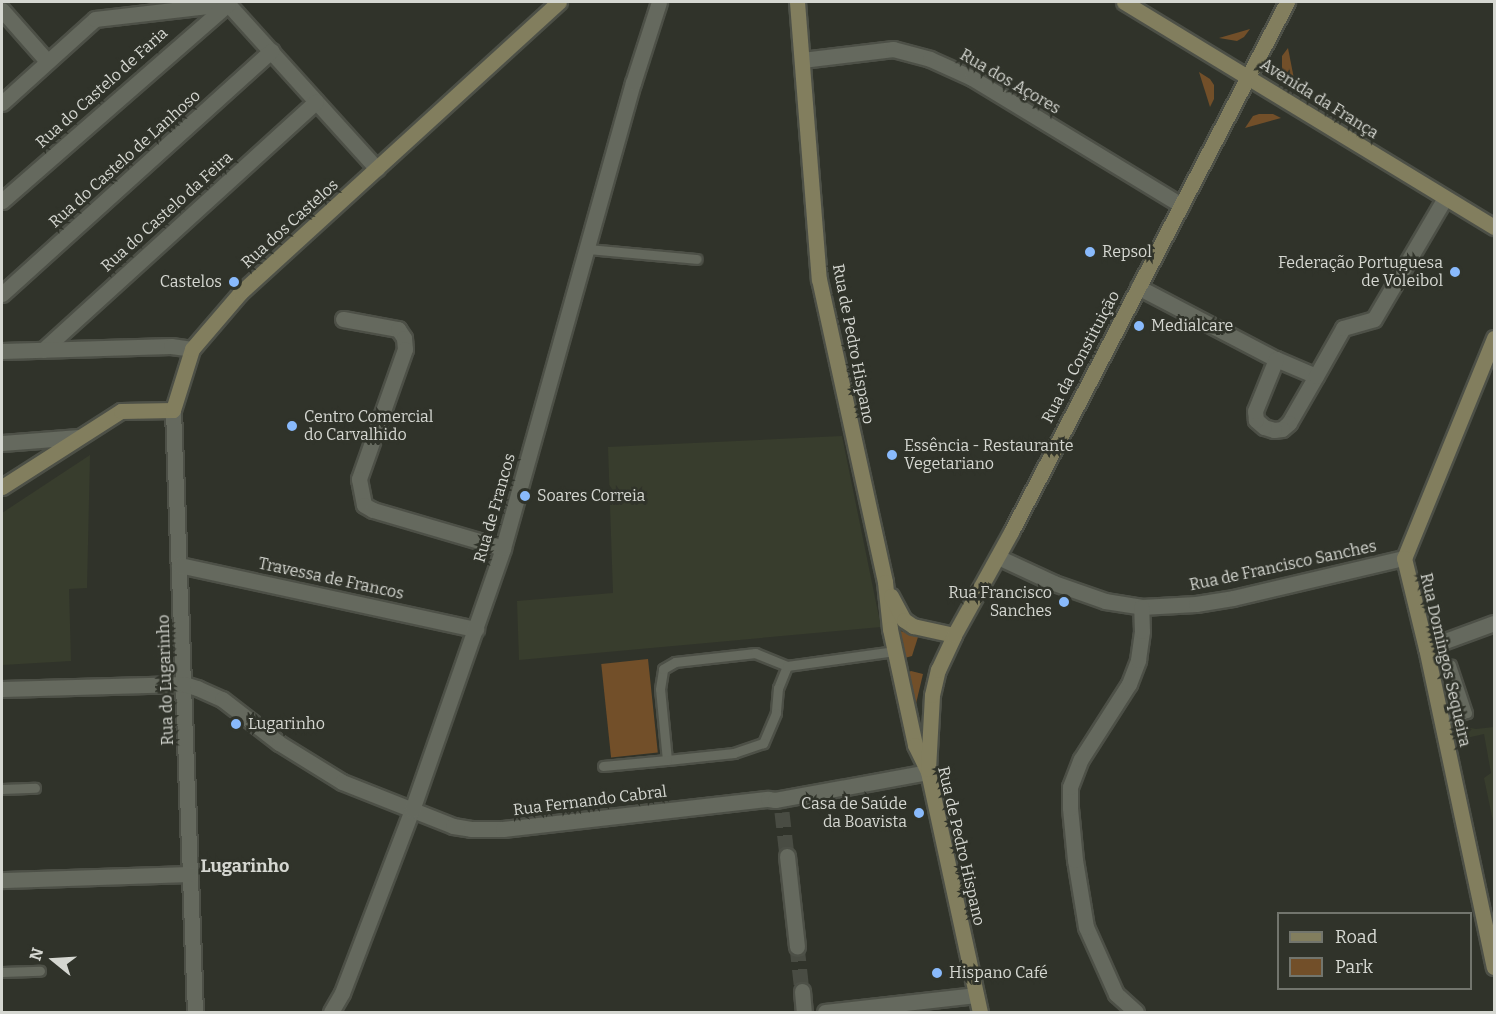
<!DOCTYPE html>
<meta charset="utf-8">
<style>
body{margin:0}
#map{position:relative;width:1496px;height:1014px;overflow:hidden;background:#30332a;font-family:Bitter,serif}
div>[style]{position:absolute}
[style*='--x']{left:calc(var(--x)*1px);top:calc(var(--y)*1px);width:calc(var(--w)*1px);rotate:calc(var(--a)*1deg)}
.built>*{inset:0;background:#383d2d}
.green>*{inset:0;background:#724f29;transform-origin:0 0}
.street-tunnel>*{height:15px;margin-top:-7.5px;transform-origin:0;background:repeating-linear-gradient(90deg,#494c43 0 15px,transparent 0 23px)}
.roads{filter:drop-shadow(2px 0 #4d5047) drop-shadow(-2px 0 #4d5047) drop-shadow(0 2px #4d5047) drop-shadow(0 -2px #4d5047)}
.lane>*{height:9px;margin:-4.5px;padding:0 4.5px;transform-origin:4.5px;border-radius:4.5px;background:#65695e}
.street>*{height:15px;margin:-7.5px;padding:0 7.5px;transform-origin:7.5px;border-radius:7.5px;background:#65695e}
.secondary>*{height:15px;margin:-7.5px;padding:0 7.5px;transform-origin:7.5px;border-radius:7.5px;background:#827e5e}
.dots>*{width:16px;height:16px;translate:-50% -50%;box-sizing:border-box;border:3px solid #30332a;border-radius:50%}
span{translate:-50% -50%;white-space:nowrap;text-align:center;line-height:1.15;-webkit-text-stroke:5px #30332a;paint-order:stroke}
.street-label{font-size:16px;color:#d5d7d1}
.poi-label{font-size:16px;color:#d5d7d1}
.left{translate:0 -50%;text-align:left}
.right{translate:-100% -50%;text-align:right}
.neighbourhood-label{font-size:18px;color:#d5d7d1;font-weight:700}
.frame{position:absolute;inset:0;border:3px solid #d5d7d1;pointer-events:none}
.legend{position:absolute;left:1277px;top:912px;width:195px;height:78px;box-sizing:border-box;background:#30332a;border:2px solid #72756d;margin:0;padding:8px 10px;list-style:none;font-size:18px;color:#d5d7d1}
.legend li{display:flex;align-items:center;gap:12px;height:30px}
.legend b{width:30px;border:2px solid #72756d}
.north{position:absolute;left:24px;top:930px;width:60px;height:60px;-webkit-text-stroke:4px #30332a;paint-order:stroke;rotate:288deg;font-size:16px;font-weight:700;line-height:24px;text-align:center;color:#d5d7d1}
.north::after{content:'';display:block;margin:auto;width:21px;height:27px;background:#d5d7d1;clip-path:polygon(50% 0,100% 100%,50% 72%,0 100%)}
</style>
<div id="map">
<div class="built">
<i style="clip-path:polygon(842px 436px,881px 627px,519px 660px,517px 601px,613px 593px,608px 447px)"></i>
<i style="clip-path:polygon(90px 455px,87px 588px,69px 589px,71px 661px,2px 665px,2px 513px)"></i>
<i style="clip-path:polygon(1460px 726px,1476px 729px,1494px 727px,1494px 826px,1484px 778px,1491px 773px,1484px 734px,1462px 739px)"></i>
</div>
<div class="green">
<i style="clip-path:polygon(1250px 29px,1244px 37px,1237px 41px,1219px 38px)"></i>
<i style="clip-path:polygon(1288px 48px,1295px 84px,1284px 76px,1282px 70px,1282px 56px)"></i>
<i style="clip-path:polygon(1199px 72px,1210px 79px,1214px 85px,1214px 99px,1210px 107px)"></i>
<i style="clip-path:polygon(1259px 114px,1273px 114px,1281px 118px,1245px 128px,1253px 116px)"></i>
<i style="clip-path:polygon(895px 629px,918px 637px,912px 656px,901px 659px)"></i>
<i style="left:648px;top:659px;width:94px;height:47px;rotate:84deg"></i>
<i style="clip-path:polygon(911px 671px,923px 674px,914px 712px,905px 674px)"></i>
</div>
<div class="street-tunnel">
<i style="--x:782;--y:812;--w:44;--a:83.5"></i>
<i style="--x:797;--y:946;--w:45;--a:83.7"></i>
</div>
<div class="roads">
<div class="lane">
<i style="--x:587;--y:249;--w:110;--a:5.2"></i>
<i style="--x:787;--y:666;--w:24;--a:112"></i>
<i style="--x:778;--y:688;--w:25;--a:95"></i>
<i style="--x:776;--y:713;--w:33;--a:113"></i>
<i style="--x:763;--y:743;--w:31;--a:161"></i>
<i style="--x:734;--y:753;--w:67;--a:174"></i>
<i style="--x:667;--y:760;--w:71;--a:-95.6"></i>
<i style="--x:660;--y:689;--w:20;--a:-81"></i>
<i style="--x:663;--y:669;--w:14;--a:-30"></i>
<i style="--x:675;--y:662;--w:81;--a:-6.4"></i>
<i style="--x:755;--y:653;--w:35;--a:22"></i>
<i style="--x:787;--y:666;--w:109;--a:-7.9"></i>
<i style="--x:1442;--y:721;--w:26;--a:-18"></i>
<i style="--x:1467;--y:713;--w:51;--a:-108.4"></i>
<i style="--x:603;--y:766;--w:64;--a:-5.4"></i>
<i style="--x:2;--y:789;--w:33;--a:-2"></i>
<i style="--x:2;--y:972;--w:38;--a:-2"></i>
</div>
<div class="street">
<i style="--x:228;--y:4;--w:222;--a:47.9"></i>
<i style="--x:2;--y:10;--w:68;--a:48.6"></i>
<i style="--x:802;--y:60;--w:92;--a:-6.9"></i>
<i style="--x:893;--y:49;--w:38;--a:15"></i>
<i style="--x:930;--y:59;--w:46;--a:24.3"></i>
<i style="--x:972;--y:78;--w:245;--a:31.3"></i>
<i style="--x:2;--y:103;--w:125;--a:-42.1"></i>
<i style="--x:95;--y:19;--w:131;--a:-6.6"></i>
<i style="--x:2;--y:201;--w:300;--a:-41.1"></i>
<i style="--x:1138;--y:287;--w:156;--a:27.6"></i>
<i style="--x:1276;--y:359;--w:43;--a:23"></i>
<i style="--x:1316;--y:376;--w:54;--a:119.9"></i>
<i style="--x:1289;--y:423;--w:9;--a:139"></i>
<i style="--x:1282;--y:429;--w:8;--a:173"></i>
<i style="--x:1274;--y:430;--w:10;--a:-163"></i>
<i style="--x:1264;--y:427;--w:11;--a:-139"></i>
<i style="--x:1256;--y:420;--w:9;--a:-96"></i>
<i style="--x:1255;--y:411;--w:56;--a:-68"></i>
<i style="--x:2;--y:294;--w:363;--a:-42.1"></i>
<i style="--x:343;--y:319;--w:56;--a:10.3"></i>
<i style="--x:398;--y:329;--w:11;--a:56"></i>
<i style="--x:404;--y:338;--w:11;--a:85"></i>
<i style="--x:405;--y:349;--w:138;--a:109.5"></i>
<i style="--x:359;--y:479;--w:26;--a:79"></i>
<i style="--x:364;--y:505;--w:10;--a:29"></i>
<i style="--x:373;--y:510;--w:135;--a:16.3"></i>
<i style="--x:43;--y:350;--w:369;--a:-42.3"></i>
<i style="--x:2;--y:351;--w:169;--a:-1.7"></i>
<i style="--x:171;--y:346;--w:21;--a:8"></i>
<i style="--x:1316;--y:376;--w:55;--a:-60.6"></i>
<i style="--x:1343;--y:328;--w:32;--a:-16"></i>
<i style="--x:1374;--y:319;--w:140;--a:-59.6"></i>
<i style="--x:173;--y:410;--w:602;--a:87.91"></i>
<i style="--x:2;--y:443;--w:77;--a:-4.5"></i>
<i style="--x:998;--y:557;--w:62;--a:24.9"></i>
<i style="--x:1054;--y:583;--w:54;--a:19.4"></i>
<i style="--x:1105;--y:601;--w:36;--a:9"></i>
<i style="--x:1141;--y:607;--w:55;--a:-3.1"></i>
<i style="--x:1196;--y:604;--w:37;--a:-9"></i>
<i style="--x:1233;--y:598;--w:176;--a:-13.2"></i>
<i style="--x:179;--y:565;--w:304;--a:12.2"></i>
<i style="--x:1426;--y:648;--w:72;--a:-20.2"></i>
<i style="--x:2;--y:689;--w:182;--a:-1.6"></i>
<i style="--x:184;--y:684;--w:14;--a:17"></i>
<i style="--x:197;--y:688;--w:27;--a:24"></i>
<i style="--x:222;--y:699;--w:72;--a:37.7"></i>
<i style="--x:279;--y:743;--w:74;--a:31.8"></i>
<i style="--x:342;--y:782;--w:119;--a:21.6"></i>
<i style="--x:453;--y:826;--w:18;--a:9"></i>
<i style="--x:471;--y:829;--w:32;--a:0"></i>
<i style="--x:503;--y:829;--w:267;--a:-6.5"></i>
<i style="--x:768;--y:799;--w:7;--a:8"></i>
<i style="--x:775;--y:800;--w:156;--a:-10.4"></i>
<i style="--x:787;--y:856;--w:91;--a:83.7"></i>
<i style="--x:2;--y:880;--w:188;--a:-1.8"></i>
<i style="--x:802;--y:991;--w:21;--a:85"></i>
<i style="--x:331;--y:1012;--w:22;--a:-60"></i>
<i style="--x:342;--y:993;--w:196;--a:-69.1"></i>
<i style="--x:412;--y:810;--w:277;--a:-70.8"></i>
<i style="--x:503;--y:548;--w:483;--a:-74.4"></i>
<i style="--x:633;--y:83;--w:85;--a:-72.2"></i>
<i style="--x:825;--y:1012;--w:152;--a:-6.4"></i>
<i style="--x:1136;--y:1012;--w:27;--a:-138"></i>
<i style="--x:1116;--y:994;--w:73;--a:-114.1"></i>
<i style="--x:1086;--y:927;--w:68;--a:-99.3"></i>
<i style="--x:1075;--y:860;--w:52;--a:-95.5"></i>
<i style="--x:1070;--y:808;--w:21;--a:-90"></i>
<i style="--x:1070;--y:787;--w:30;--a:-69"></i>
<i style="--x:1081;--y:759;--w:89;--a:-57.4"></i>
<i style="--x:1129;--y:684;--w:26;--a:-69"></i>
<i style="--x:1138;--y:660;--w:29;--a:-82"></i>
<i style="--x:1142;--y:631;--w:24;--a:-92"></i>
</div>
<div class="secondary">
<i style="--x:797;--y:2;--w:278;--a:85.5"></i>
<i style="--x:819;--y:279;--w:310;--a:77.7"></i>
<i style="--x:885;--y:582;--w:47;--a:83.9"></i>
<i style="--x:890;--y:629;--w:119;--a:77.8"></i>
<i style="--x:915;--y:745;--w:30;--a:64"></i>
<i style="--x:928;--y:772;--w:246;--a:77.8"></i>
<i style="--x:1124;--y:2;--w:433;--a:31.3"></i>
<i style="--x:1494;--y:338;--w:238;--a:112.2"></i>
<i style="--x:1404;--y:558;--w:93;--a:76.3"></i>
<i style="--x:1426;--y:648;--w:326;--a:78"></i>
<i style="--x:2;--y:487;--w:141;--a:-32.6"></i>
<i style="--x:121;--y:411;--w:52;--a:-1.1"></i>
<i style="--x:173;--y:410;--w:64;--a:-72.7"></i>
<i style="--x:192;--y:349;--w:74;--a:-49.4"></i>
<i style="--x:240;--y:293;--w:432;--a:-42.4"></i>
<i style="--x:891;--y:596;--w:27;--a:62"></i>
<i style="--x:904;--y:620;--w:11;--a:34"></i>
<i style="--x:913;--y:626;--w:42;--a:12.4"></i>
<i style="--x:928;--y:769;--w:74;--a:-86.9"></i>
<i style="--x:932;--y:695;--w:26;--a:-77"></i>
<i style="--x:938;--y:670;--w:38;--a:-65"></i>
<i style="--x:954;--y:635;--w:118;--a:-61"></i>
<i style="--x:1011;--y:532;--w:598;--a:-62.49"></i>
</div>
</div>
<div class="dots">
<i style="left:1090px;top:252px;background:#89bafc"></i>
<i style="left:1455px;top:272px;background:#89bafc"></i>
<i style="left:234px;top:282px;background:#89bafc"></i>
<i style="left:1139px;top:326px;background:#89bafc"></i>
<i style="left:292px;top:426px;background:#89bafc"></i>
<i style="left:892px;top:455px;background:#89bafc"></i>
<i style="left:525px;top:496px;background:#89bafc"></i>
<i style="left:1064px;top:602px;background:#89bafc"></i>
<i style="left:236px;top:724px;background:#89bafc"></i>
<i style="left:919px;top:813px;background:#89bafc"></i>
<i style="left:937px;top:973px;background:#89bafc"></i>
</div>
<div class="street-label">
<span style="left:1010px;top:82px;rotate:30deg">Rua dos Açores</span>
<span style="left:102px;top:88px;rotate:-42deg">Rua do Castelo de Faria</span>
<span style="left:1319px;top:99px;rotate:32deg">Avenida da França</span>
<span style="left:125px;top:159px;rotate:-42deg">Rua do Castelo de Lanhoso</span>
<span style="left:167px;top:212px;rotate:-42deg">Rua do Castelo da Feira</span>
<span style="left:290px;top:224px;rotate:-42deg">Rua dos Castelos</span>
<span style="left:853px;top:344px;rotate:79deg">Rua de Pedro Hispano</span>
<span style="left:1081px;top:357px;rotate:-62deg">Rua da Constituição</span>
<span style="left:495px;top:508px;rotate:-74deg">Rua de Francos</span>
<span style="left:1283px;top:566px;rotate:-12deg">Rua de Francisco Sanches</span>
<span style="left:331px;top:579px;rotate:12deg">Travessa de Francos</span>
<span style="left:1445px;top:660px;rotate:77deg">Rua Domingos Sequeira</span>
<span style="left:166px;top:680px;rotate:-92deg">Rua do Lugarinho</span>
<span style="left:590px;top:801px;rotate:-7deg">Rua Fernando Cabral</span>
<span style="left:961px;top:846px;rotate:77deg">Rua de Pedro Hispano</span>
</div>
<div class="poi-label">
<span class="left" style="left:1102px;top:252px">Repsol</span>
<span class="right" style="left:1443px;top:272px">Federação Portuguesa<br>de Voleibol</span>
<span class="right" style="left:222px;top:282px">Castelos</span>
<span class="left" style="left:1151px;top:326px">Medialcare</span>
<span class="left" style="left:304px;top:426px">Centro Comercial<br>do Carvalhido</span>
<span class="left" style="left:904px;top:455px">Essência - Restaurante<br>Vegetariano</span>
<span class="left" style="left:537px;top:496px">Soares Correia</span>
<span class="right" style="left:1052px;top:602px">Rua Francisco<br>Sanches</span>
<span class="left" style="left:248px;top:724px">Lugarinho</span>
<span class="right" style="left:907px;top:813px">Casa de Saúde<br>da Boavista</span>
<span class="left" style="left:949px;top:973px">Hispano Café</span>
</div>
<div class="neighbourhood-label">
<span style="left:245px;top:866px">Lugarinho</span>
</div>
<div class="frame"></div>
<ul class="legend">
<li><b style="height:8px;background:#827e5e"></b>Road</li>
<li><b style="height:16px;background:#724f29"></b>Park</li>
</ul>
<div class="north">N</div>
</div>
